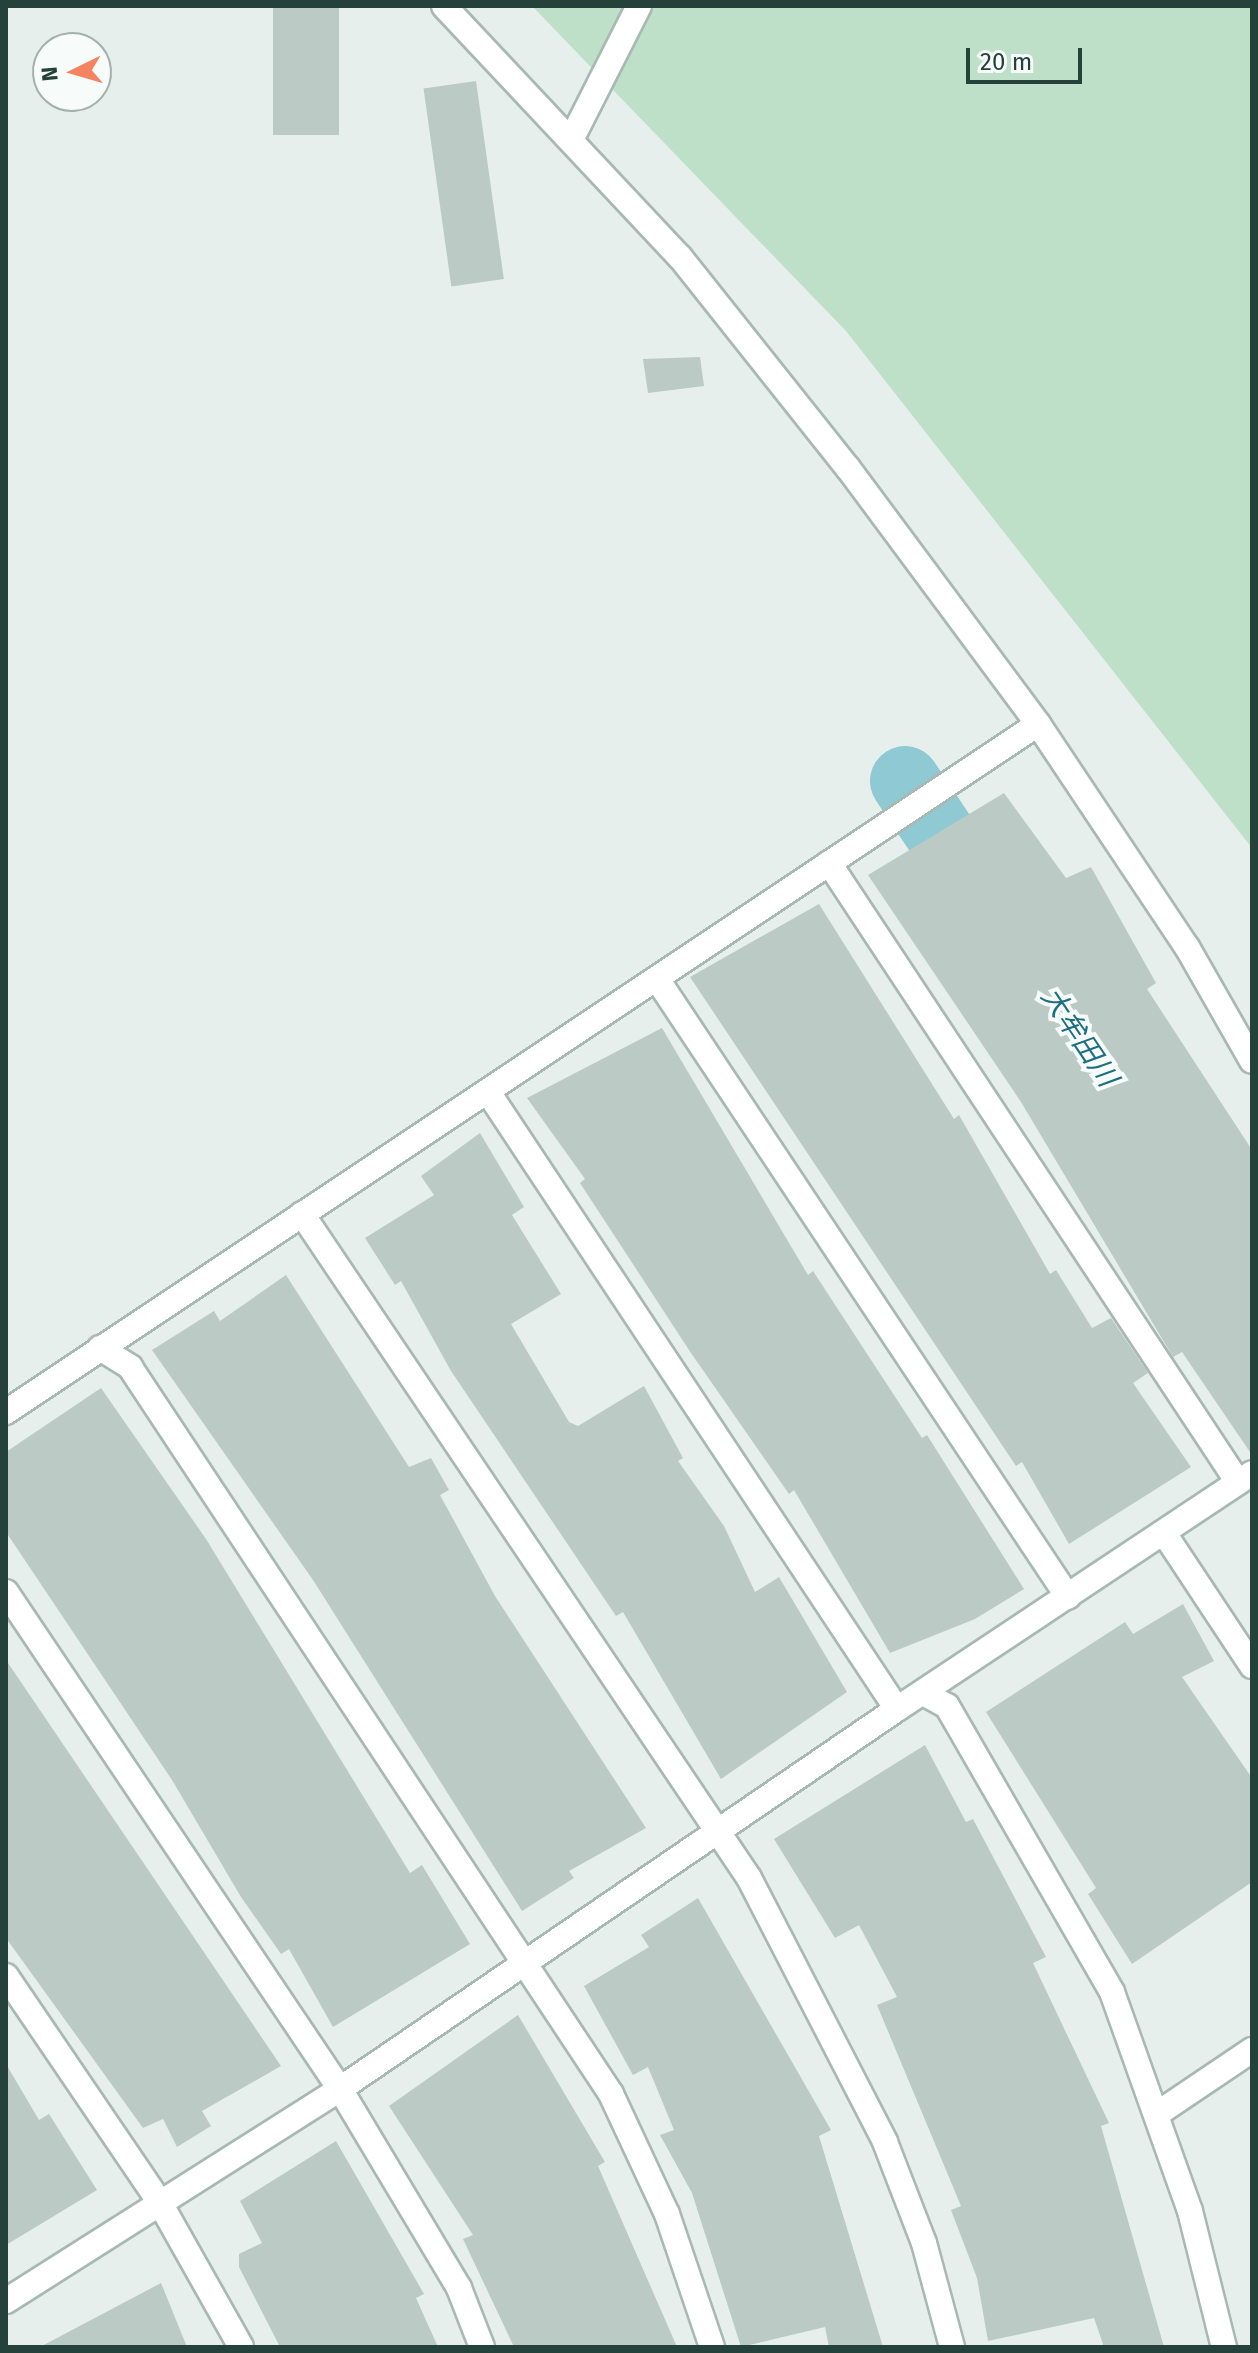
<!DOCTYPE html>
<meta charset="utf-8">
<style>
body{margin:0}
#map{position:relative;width:1258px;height:2353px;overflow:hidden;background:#e6efeb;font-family:"Fira Sans","Noto Sans JP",sans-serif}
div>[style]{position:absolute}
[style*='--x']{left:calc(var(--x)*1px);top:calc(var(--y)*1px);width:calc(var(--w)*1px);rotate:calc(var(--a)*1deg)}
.green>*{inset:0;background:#bfe0c8}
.river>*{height:70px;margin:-35px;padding:0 35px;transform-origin:35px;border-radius:35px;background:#8ec9d4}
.building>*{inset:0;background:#bbcac4;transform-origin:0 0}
.roads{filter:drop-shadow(2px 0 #a8b8b2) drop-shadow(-2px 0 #a8b8b2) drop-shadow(0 2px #a8b8b2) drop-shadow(0 -2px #a8b8b2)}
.minor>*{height:24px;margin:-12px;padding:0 12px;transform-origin:12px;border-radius:12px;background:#fff}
span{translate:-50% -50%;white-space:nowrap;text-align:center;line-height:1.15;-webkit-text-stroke:8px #f7fbf9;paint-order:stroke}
.water-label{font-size:28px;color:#1c6f80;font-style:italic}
.frame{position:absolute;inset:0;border:8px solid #24423a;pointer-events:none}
.north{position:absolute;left:32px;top:32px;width:80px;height:80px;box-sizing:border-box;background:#f7fbf9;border:2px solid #a3b1ad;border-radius:50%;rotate:265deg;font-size:22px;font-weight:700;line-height:32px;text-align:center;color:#24423a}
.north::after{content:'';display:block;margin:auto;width:28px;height:36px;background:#f4845f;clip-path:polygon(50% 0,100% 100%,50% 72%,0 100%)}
.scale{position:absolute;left:966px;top:48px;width:116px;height:36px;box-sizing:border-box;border:4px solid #24423a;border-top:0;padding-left:10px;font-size:24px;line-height:28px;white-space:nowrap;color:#24423a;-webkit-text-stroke:6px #f7fbf9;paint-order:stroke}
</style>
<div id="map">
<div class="green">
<i style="clip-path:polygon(532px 6px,1252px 6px,1252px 848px,846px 331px)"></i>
</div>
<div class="river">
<i style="--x:905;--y:781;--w:159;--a:56.3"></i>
</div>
<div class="building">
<i style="left:273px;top:6px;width:66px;height:129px"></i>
<i style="left:476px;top:81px;width:200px;height:53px;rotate:82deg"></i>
<i style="clip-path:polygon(700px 357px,704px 386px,648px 393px,643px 359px)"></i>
<i style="clip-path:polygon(1004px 793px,1066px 878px,1091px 867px,1156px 983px,1147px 989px,1252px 1150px,1252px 1455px,1182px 1352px,1173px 1357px,1021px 1102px,868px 875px)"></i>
<i style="clip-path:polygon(819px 904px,954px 1119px,959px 1115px,1050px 1274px,1056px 1270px,1092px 1328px,1111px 1318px,1148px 1373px,1133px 1383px,1191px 1467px,1069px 1544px,1022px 1462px,1016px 1466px,690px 977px)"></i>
<i style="clip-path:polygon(662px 1028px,808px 1275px,813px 1271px,922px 1438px,927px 1435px,1024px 1589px,975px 1619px,890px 1653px,794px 1490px,789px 1494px,691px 1353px,580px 1183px,585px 1179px,527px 1098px)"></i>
<i style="clip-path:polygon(480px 1133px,524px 1207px,512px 1215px,561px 1294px,511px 1324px,569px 1422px,578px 1426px,644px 1386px,683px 1458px,678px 1461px,724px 1526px,755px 1592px,779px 1577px,847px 1692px,721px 1779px,623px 1612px,616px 1616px,451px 1371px,401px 1281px,395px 1285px,365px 1238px,434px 1195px,421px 1176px)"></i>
<i style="clip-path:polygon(286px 1275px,409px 1467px,431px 1458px,449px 1490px,440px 1495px,495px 1596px,646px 1828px,569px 1871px,574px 1878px,522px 1911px,313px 1580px,152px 1350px,214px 1311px,220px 1321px)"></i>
<i style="clip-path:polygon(101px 1388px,206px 1539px,410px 1873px,422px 1865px,470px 1944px,333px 2027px,289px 1949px,281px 1954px,241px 1897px,172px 1780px,6px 1532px,6px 1452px)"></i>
<i style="clip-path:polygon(1183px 1604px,1214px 1661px,1182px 1677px,1252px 1778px,1252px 1882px,1132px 1964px,1088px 1894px,1096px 1888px,986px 1712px,1125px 1622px,1133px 1634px)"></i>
<i style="clip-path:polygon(6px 1660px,281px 2066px,202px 2111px,211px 2126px,177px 2147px,163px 2119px,143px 2128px,6px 1938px)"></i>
<i style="clip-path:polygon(925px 1745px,966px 1822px,973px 1819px,1046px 1957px,1033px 1963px,1109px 2123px,1101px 2126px,1164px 2347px,1104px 2347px,1094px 2318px,988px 2341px,977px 2278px,951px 2210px,961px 2206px,877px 2005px,897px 1997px,859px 1925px,835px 1938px,774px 1839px)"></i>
<i style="clip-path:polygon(698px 1898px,831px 2130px,819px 2136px,883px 2347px,829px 2347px,825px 2327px,741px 2347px,692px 2193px,660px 2135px,674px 2130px,648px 2067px,633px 2075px,584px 1986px,649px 1947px,641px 1935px)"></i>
<i style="clip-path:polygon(518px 2015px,605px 2162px,598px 2166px,677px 2347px,514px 2347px,463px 2239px,473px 2235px,389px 2106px)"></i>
<i style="clip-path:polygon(6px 2064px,39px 2120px,49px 2114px,97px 2190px,6px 2245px)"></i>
<i style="clip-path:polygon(336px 2141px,424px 2294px,416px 2298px,438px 2347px,280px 2347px,239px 2267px,239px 2254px,262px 2243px,240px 2201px)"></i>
<i style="clip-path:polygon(161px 2283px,187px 2347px,40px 2347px)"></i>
</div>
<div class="roads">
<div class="minor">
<i style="--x:444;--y:6;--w:345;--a:46.8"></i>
<i style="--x:680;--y:257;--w:270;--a:51.5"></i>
<i style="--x:848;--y:468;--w:319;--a:53.4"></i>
<i style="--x:1038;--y:724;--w:268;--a:56.3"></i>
<i style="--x:1187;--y:947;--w:131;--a:60.3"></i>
<i style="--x:573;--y:136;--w:146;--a:-63.1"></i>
<i style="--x:829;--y:863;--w:742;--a:56.55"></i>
<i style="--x:657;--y:979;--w:742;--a:56.37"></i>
<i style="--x:488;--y:1092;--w:740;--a:56.46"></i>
<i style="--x:897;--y:1709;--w:426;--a:-33.6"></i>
<i style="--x:302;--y:1214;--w:800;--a:56.05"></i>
<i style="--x:749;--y:1878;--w:297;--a:62.7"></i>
<i style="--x:885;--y:2142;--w:108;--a:68.9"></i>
<i style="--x:924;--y:2243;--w:108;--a:74.9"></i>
<i style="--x:100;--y:1348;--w:36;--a:32"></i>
<i style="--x:130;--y:1367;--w:872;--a:56.51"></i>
<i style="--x:611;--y:2094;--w:132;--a:65"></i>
<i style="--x:667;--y:2214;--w:140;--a:71.3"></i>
<i style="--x:6;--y:1412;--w:1240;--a:-33.69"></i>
<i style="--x:1166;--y:1536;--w:156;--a:56.5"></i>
<i style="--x:6;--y:1592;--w:599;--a:56.1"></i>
<i style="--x:340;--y:2089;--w:232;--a:59.1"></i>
<i style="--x:459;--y:2288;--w:63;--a:68.7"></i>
<i style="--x:925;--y:1694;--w:25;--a:29"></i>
<i style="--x:947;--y:1706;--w:330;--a:60"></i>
<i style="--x:1112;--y:1992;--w:232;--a:70.4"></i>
<i style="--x:1190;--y:2211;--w:140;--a:76"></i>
<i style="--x:6;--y:1976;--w:274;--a:55.8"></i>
<i style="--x:160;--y:2203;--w:165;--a:60.6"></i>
<i style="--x:1157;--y:2114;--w:115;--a:-34"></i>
<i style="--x:6;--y:2301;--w:396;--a:-32.4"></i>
<i style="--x:340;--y:2089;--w:674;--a:-34.3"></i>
</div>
</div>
<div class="water-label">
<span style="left:1079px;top:1037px;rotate:56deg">大牟田川</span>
</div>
<div class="frame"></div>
<div class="north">N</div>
<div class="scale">20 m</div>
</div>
